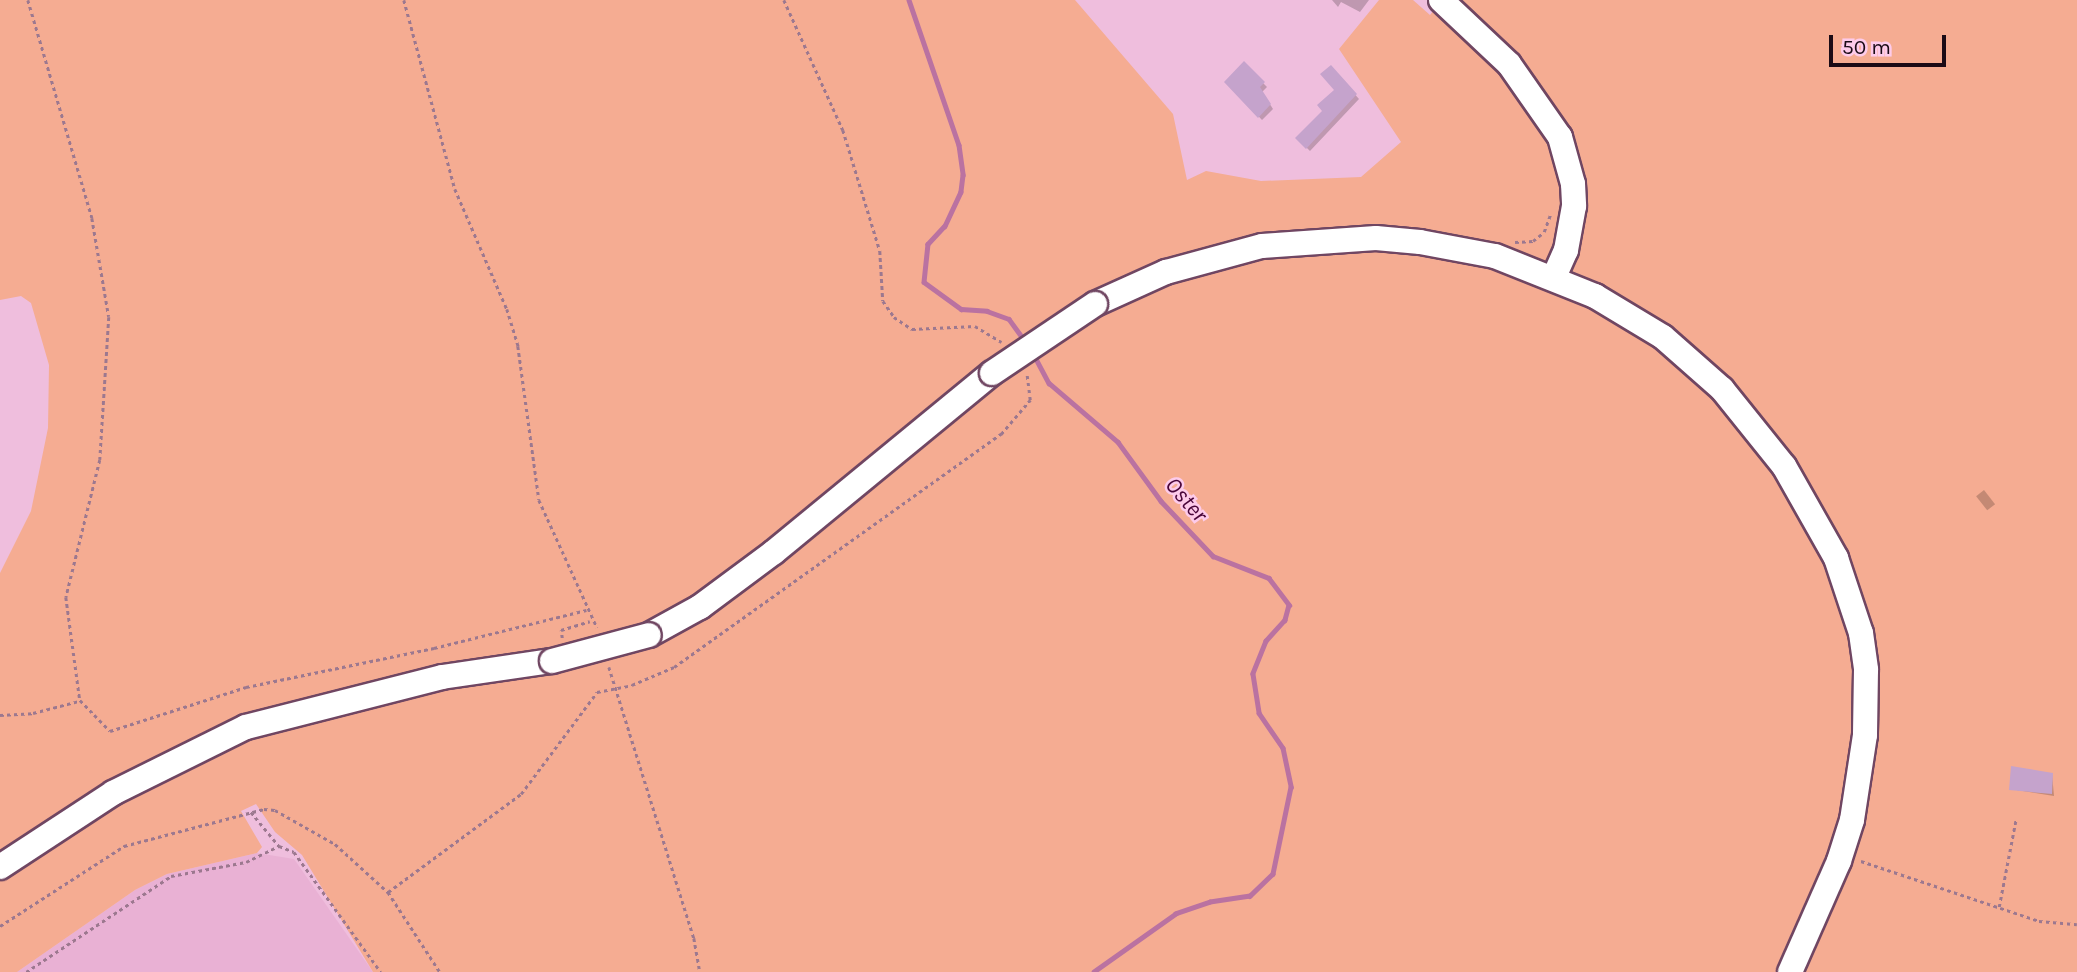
<!DOCTYPE html>
<style>
body{margin:0}
#map{position:relative;width:2077px;height:972px;overflow:hidden;background:#efbedd;font-family:Karla,sans-serif}
div>[style]{position:absolute}
[style*='--x']{left:calc(var(--x)*1px);top:calc(var(--y)*1px);width:calc(var(--w)*1px);rotate:calc(var(--a)*1deg)}
.built>*{inset:0;background:#e9b1d4}
.green>*{inset:0;background:#f5ac92}
.shadow>*{inset:0;background:#0003;transform-origin:0 0}
.stream>*{height:4.5px;margin:-2.25px;padding:0 2.25px;transform-origin:2.25px;border-radius:2.25px;background:#ba72a1}
.building>*{inset:0;background:#c5a3cc}
.path>*{height:2.5px;margin-top:-1.25px;transform-origin:0;background:repeating-linear-gradient(90deg,#9c788f 0 3.5px,transparent 0 7px)}
.roads{filter:drop-shadow(2px 0 #704662) drop-shadow(-2px 0 #704662) drop-shadow(0 2px #704662) drop-shadow(0 -2px #704662)}
.secondary>*{height:24px;margin:-12px;padding:0 12px;transform-origin:12px;border-radius:12px;background:#fff}
.bridges{filter:drop-shadow(2px 0 #704662) drop-shadow(-2px 0 #704662) drop-shadow(0 2px #704662) drop-shadow(0 -2px #704662)}
.secondary-bridge>*{height:24px;margin:-12px;padding:0 12px;transform-origin:12px;border-radius:12px;background:#fff}
span{translate:-50% -50%;white-space:nowrap;text-align:center;line-height:1.15;-webkit-text-stroke:5px #fdcbea;paint-order:stroke}
.water-label{font-size:23px;color:#490639;font-style:italic}
.scale{position:absolute;left:1829px;top:35px;width:117px;height:32px;box-sizing:border-box;border:4px solid #1b0b16;border-top:0;padding-left:9px;font-size:21px;line-height:24px;white-space:nowrap;color:#1b0b16;-webkit-text-stroke:5px #fdcbea;paint-order:stroke}
</style>
<div id="map">
<div class="built">
<i style="clip-path:polygon(257px 853px,294px 859px,373px 972px,17px 972px,135px 890px,167px 874px)"></i>
</div>
<div class="green">
<i style="clip-path:polygon(0 0,1075px 0,1173px 114px,1187px 180px,1206px 171px,1261px 181px,1361px 177px,1401px 142px,1339px 49px,1379px 0,1413px 0,1430px 15px,1442px 0,2077px 0,2077px 972px,373px 972px,302px 855px,275px 832px,256px 804px,241px 811px,262px 847px,257px 853px,167px 874px,135px 890px,17px 972px,0 972px,0 573px,31px 511px,48px 428px,49px 365px,31px 303px,21px 296px,0 300px)"></i>
</div>
<div class="shadow">
<i style="clip-path:polygon(1332px 0,1369px 0,1360px 12px,1341px 2px,1338px 7px)"></i>
<i style="clip-path:polygon(1244px 64px,1267px 87px,1262px 92px,1273px 109px,1262px 120px,1226px 82px)"></i>
<i style="clip-path:polygon(1331px 67px,1359px 99px,1310px 151px,1297px 138px,1324px 111px,1336px 90px)"></i>
<i style="left:1984px;top:490px;width:18px;height:10px;rotate:52deg"></i>
<i style="clip-path:polygon(2052px 774px,2054px 796px,2010px 789px)"></i>
</div>
<div class="stream">
<i style="--x:909;--y:0;--w:153;--a:71"></i>
<i style="--x:959;--y:145;--w:30;--a:82"></i>
<i style="--x:963;--y:175;--w:17;--a:97"></i>
<i style="--x:961;--y:192;--w:38;--a:115"></i>
<i style="--x:945;--y:226;--w:25;--a:133"></i>
<i style="--x:928;--y:244;--w:38;--a:96"></i>
<i style="--x:924;--y:282;--w:46;--a:36.1"></i>
<i style="--x:961;--y:309;--w:26;--a:4"></i>
<i style="--x:987;--y:311;--w:23;--a:20"></i>
<i style="--x:1009;--y:319;--w:29;--a:54"></i>
<i style="--x:1034;--y:355;--w:32;--a:62"></i>
<i style="--x:1049;--y:383;--w:91;--a:40.5"></i>
<i style="--x:1118;--y:442;--w:73;--a:53.9"></i>
<i style="--x:1161;--y:501;--w:76;--a:46.6"></i>
<i style="--x:1213;--y:556;--w:60;--a:21.4"></i>
<i style="--x:1269;--y:578;--w:34;--a:53"></i>
<i style="--x:1289;--y:605;--w:16;--a:105"></i>
<i style="--x:1285;--y:620;--w:28;--a:132"></i>
<i style="--x:1266;--y:641;--w:35;--a:112"></i>
<i style="--x:1253;--y:674;--w:39;--a:81"></i>
<i style="--x:1259;--y:713;--w:42;--a:55.6"></i>
<i style="--x:1283;--y:748;--w:40;--a:78"></i>
<i style="--x:1291;--y:787;--w:89;--a:101.7"></i>
<i style="--x:1273;--y:874;--w:32;--a:136"></i>
<i style="--x:1250;--y:896;--w:40;--a:171.5"></i>
<i style="--x:1210;--y:902;--w:36;--a:161"></i>
<i style="--x:1176;--y:914;--w:100;--a:144.7"></i>
</div>
<div class="building">
<i style="clip-path:polygon(1244px 61px,1265px 82px,1260px 87px,1271px 104px,1258px 118px,1224px 82px)"></i>
<i style="clip-path:polygon(1331px 65px,1357px 94px,1306px 149px,1295px 138px,1322px 111px,1317px 105px,1334px 90px,1320px 74px)"></i>
<i style="clip-path:polygon(2011px 766px,2053px 773px,2052px 794px,2009px 790px)"></i>
</div>
<div class="path">
<i style="--x:28;--y:0;--w:227;--a:73.6"></i>
<i style="--x:92;--y:218;--w:100;--a:80.3"></i>
<i style="--x:109;--y:317;--w:143;--a:93.6"></i>
<i style="--x:100;--y:460;--w:141;--a:103.9"></i>
<i style="--x:66;--y:597;--w:104;--a:82.3"></i>
<i style="--x:80;--y:700;--w:43;--a:45.9"></i>
<i style="--x:110;--y:731;--w:143;--a:-17.9"></i>
<i style="--x:246;--y:687;--w:192;--a:-11.7"></i>
<i style="--x:434;--y:648;--w:157;--a:-14"></i>
<i style="--x:404;--y:0;--w:196;--a:74.9"></i>
<i style="--x:455;--y:189;--w:131;--a:66.6"></i>
<i style="--x:507;--y:309;--w:39;--a:73"></i>
<i style="--x:518;--y:346;--w:155;--a:82.2"></i>
<i style="--x:539;--y:500;--w:140;--a:65.5"></i>
<i style="--x:784;--y:0;--w:143;--a:65.6"></i>
<i style="--x:843;--y:130;--w:127;--a:73"></i>
<i style="--x:880;--y:251;--w:50;--a:86.6"></i>
<i style="--x:883;--y:301;--w:19;--a:55"></i>
<i style="--x:894;--y:317;--w:22;--a:34"></i>
<i style="--x:912;--y:329;--w:63;--a:-2.7"></i>
<i style="--x:975;--y:326;--w:31;--a:31"></i>
<i style="--x:1515;--y:242;--w:18;--a:-3"></i>
<i style="--x:1533;--y:241;--w:14;--a:-39"></i>
<i style="--x:1544;--y:232;--w:20;--a:-70"></i>
<i style="--x:562;--y:638;--w:8;--a:-97"></i>
<i style="--x:561;--y:630;--w:30;--a:-17"></i>
<i style="--x:609;--y:667;--w:284;--a:72.6"></i>
<i style="--x:694;--y:938;--w:35;--a:80"></i>
<i style="--x:0;--y:715;--w:33;--a:-3"></i>
<i style="--x:33;--y:713;--w:48;--a:-14.6"></i>
<i style="--x:251;--y:812;--w:44;--a:50.5"></i>
<i style="--x:279;--y:846;--w:16;--a:22"></i>
<i style="--x:294;--y:852;--w:148;--a:54.1"></i>
<i style="--x:1861;--y:861;--w:188;--a:18.6"></i>
<i style="--x:2039;--y:921;--w:38;--a:5"></i>
<i style="--x:388;--y:892;--w:165;--a:-36.4"></i>
<i style="--x:521;--y:794;--w:127;--a:-53.3"></i>
<i style="--x:597;--y:692;--w:36;--a:-11"></i>
<i style="--x:632;--y:685;--w:46;--a:-23.2"></i>
<i style="--x:674;--y:667;--w:402;--a:-35.5"></i>
<i style="--x:1001;--y:434;--w:45;--a:-49.5"></i>
<i style="--x:1030;--y:400;--w:25;--a:-97"></i>
<i style="--x:1999;--y:907;--w:90;--a:-79.1"></i>
<i style="--x:0;--y:926;--w:148;--a:-32.8"></i>
<i style="--x:124;--y:846;--w:145;--a:-14.8"></i>
<i style="--x:264;--y:809;--w:11;--a:5"></i>
<i style="--x:275;--y:810;--w:69;--a:29.5"></i>
<i style="--x:335;--y:844;--w:72;--a:42.2"></i>
<i style="--x:388;--y:892;--w:95;--a:57"></i>
<i style="--x:26;--y:972;--w:174;--a:-33.5"></i>
<i style="--x:171;--y:876;--w:76;--a:-10.6"></i>
<i style="--x:246;--y:862;--w:37;--a:-26"></i>
</div>
<div class="roads">
<div class="secondary">
<i style="--x:1441;--y:0;--w:93;--a:43.3"></i>
<i style="--x:1509;--y:64;--w:89;--a:55.1"></i>
<i style="--x:1560;--y:137;--w:49;--a:74.5"></i>
<i style="--x:1573;--y:184;--w:22;--a:87"></i>
<i style="--x:1574;--y:206;--w:45;--a:100.3"></i>
<i style="--x:1566;--y:250;--w:30;--a:114"></i>
<i style="--x:1095;--y:304;--w:78;--a:-24.3"></i>
<i style="--x:1166;--y:272;--w:99;--a:-15.2"></i>
<i style="--x:1262;--y:246;--w:114;--a:-4"></i>
<i style="--x:1376;--y:238;--w:44;--a:5.2"></i>
<i style="--x:1420;--y:242;--w:76;--a:10.6"></i>
<i style="--x:1495;--y:256;--w:108;--a:21.8"></i>
<i style="--x:1595;--y:296;--w:79;--a:31.1"></i>
<i style="--x:1663;--y:337;--w:79;--a:41.4"></i>
<i style="--x:1722;--y:389;--w:99;--a:51.2"></i>
<i style="--x:1784;--y:466;--w:106;--a:60.5"></i>
<i style="--x:1836;--y:558;--w:79;--a:71.6"></i>
<i style="--x:1861;--y:633;--w:37;--a:82"></i>
<i style="--x:1866;--y:670;--w:65;--a:90.9"></i>
<i style="--x:1865;--y:735;--w:86;--a:98.7"></i>
<i style="--x:1852;--y:820;--w:43;--a:107.6"></i>
<i style="--x:1839;--y:861;--w:121;--a:113.8"></i>
<i style="--x:649;--y:635;--w:58;--a:-28.8"></i>
<i style="--x:700;--y:607;--w:92;--a:-36.6"></i>
<i style="--x:774;--y:552;--w:282;--a:-39.4"></i>
<i style="--x:0;--y:867;--w:135;--a:-33.2"></i>
<i style="--x:113;--y:793;--w:148;--a:-26.4"></i>
<i style="--x:246;--y:727;--w:202;--a:-14.3"></i>
<i style="--x:442;--y:677;--w:111;--a:-8.3"></i>
</div>
</div>
<div class="bridges">
<div class="secondary-bridge">
<i style="--x:992;--y:373;--w:124;--a:-33.8"></i>
<i style="--x:552;--y:661;--w:100;--a:-15"></i>
</div>
</div>
<div class="water-label">
<span style="left:1186px;top:500px;rotate:49deg">Oster</span>
</div>
<div class="scale">50 m</div>
</div>
